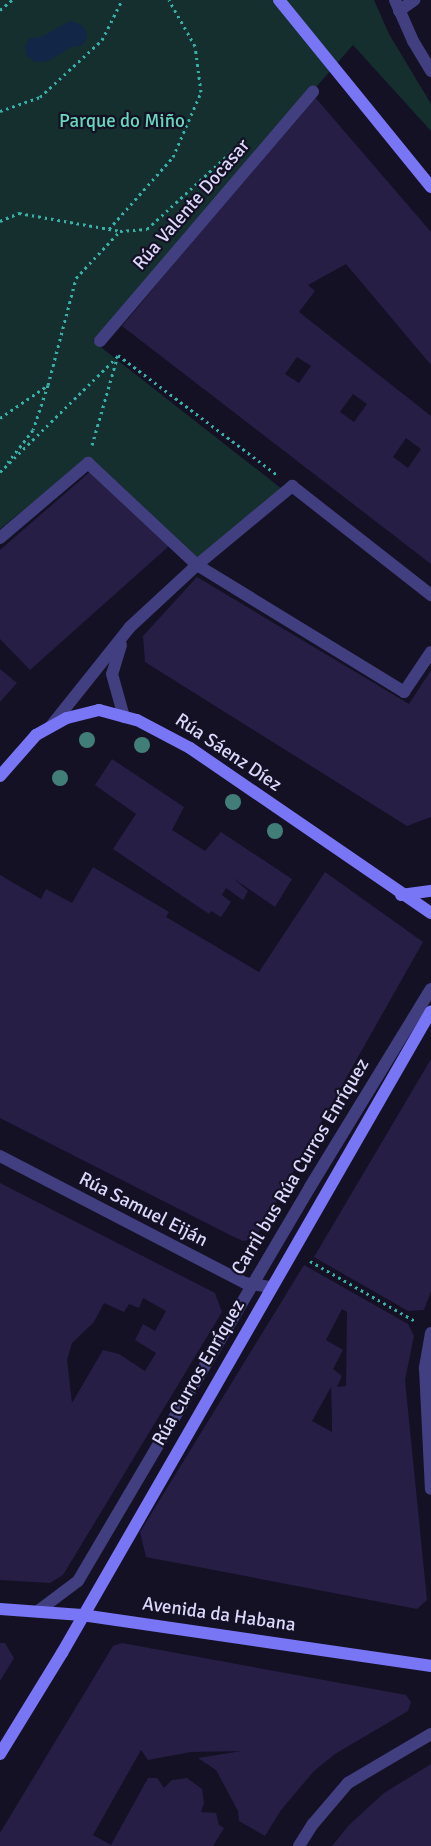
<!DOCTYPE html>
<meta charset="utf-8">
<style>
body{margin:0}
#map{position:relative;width:431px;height:1846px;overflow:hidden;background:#141125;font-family:Signika,sans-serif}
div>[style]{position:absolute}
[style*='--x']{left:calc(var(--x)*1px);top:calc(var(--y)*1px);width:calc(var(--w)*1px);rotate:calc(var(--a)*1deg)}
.green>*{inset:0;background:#142f2e}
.water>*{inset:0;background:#122748}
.building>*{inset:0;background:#261e45}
.path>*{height:3px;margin-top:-1.5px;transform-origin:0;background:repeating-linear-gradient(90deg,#38b0a9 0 2.5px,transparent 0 6.5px)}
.street>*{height:12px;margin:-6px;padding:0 6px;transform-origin:6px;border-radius:6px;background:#423f81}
.secondary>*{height:12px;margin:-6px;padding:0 6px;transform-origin:6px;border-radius:6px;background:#7976f6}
.trees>*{width:16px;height:16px;margin:-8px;border-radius:50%;background:#427e78}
span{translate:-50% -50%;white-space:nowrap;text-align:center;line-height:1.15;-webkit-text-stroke:4.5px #141125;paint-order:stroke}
.park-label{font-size:19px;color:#68d8bc}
.street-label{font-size:19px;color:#dcd8fc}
</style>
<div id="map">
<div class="green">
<i style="clip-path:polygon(0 0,374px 0,389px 34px,431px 104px,431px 131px,353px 45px,93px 341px,282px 489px,198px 559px,87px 459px,0 529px)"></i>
</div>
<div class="water">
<i style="clip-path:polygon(70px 21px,80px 24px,86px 31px,87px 39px,81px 46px,71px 47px,49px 61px,35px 62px,27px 56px,25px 46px,30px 38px,41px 37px)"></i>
</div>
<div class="building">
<i style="clip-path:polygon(evenodd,314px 96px,431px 232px,431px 365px,346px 264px,308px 285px,315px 291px,299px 312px,431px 416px,431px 564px,122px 326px,314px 96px,297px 357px,311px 366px,299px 383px,285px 374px,297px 357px,314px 96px,353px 394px,367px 404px,354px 422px,340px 412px,353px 394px,314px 96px,406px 438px,421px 449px,408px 468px,393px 457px,406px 438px)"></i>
<i style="clip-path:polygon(91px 471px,169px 546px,30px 670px,0 639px,0 550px)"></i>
<i style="clip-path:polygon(197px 577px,409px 704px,431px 670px,431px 817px,407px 826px,145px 662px,143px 636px)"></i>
<i style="clip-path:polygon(0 669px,17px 683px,0 702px)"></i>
<i style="clip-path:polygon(112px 759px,184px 807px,172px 830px,205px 851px,221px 832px,292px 879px,275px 907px,233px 878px,248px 891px,243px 900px,226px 888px,222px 895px,231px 902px,221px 917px,211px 911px,209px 914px,113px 849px,136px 814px,95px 785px)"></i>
<i style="clip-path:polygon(93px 867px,169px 912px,166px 917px,259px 972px,325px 872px,423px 942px,255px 1239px,243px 1241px,232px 1236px,0 1118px,0 875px,41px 899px,46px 889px,72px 903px)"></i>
<i style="clip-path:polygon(431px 1059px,431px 1291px,424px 1310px,408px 1311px,314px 1257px)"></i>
<i style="clip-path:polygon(evenodd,0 1183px,215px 1293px,222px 1312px,63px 1575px,50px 1583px,0 1580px,0 1183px,143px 1298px,166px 1311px,155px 1331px,143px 1324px,135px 1340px,156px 1353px,145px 1371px,119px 1354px,103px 1350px,72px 1403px,67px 1360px,72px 1343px,94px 1322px,104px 1303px,124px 1312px,129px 1304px,139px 1308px,143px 1298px)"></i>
<i style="clip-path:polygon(evenodd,304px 1265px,408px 1324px,414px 1336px,405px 1380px,427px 1600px,417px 1609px,146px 1557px,140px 1532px,304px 1265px,342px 1309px,347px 1312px,346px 1386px,337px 1387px,342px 1376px,333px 1369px,343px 1350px,326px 1340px,342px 1309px,304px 1265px,331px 1387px,332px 1420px,332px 1432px,312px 1421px,331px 1387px)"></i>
<i style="clip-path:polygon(0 1643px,5px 1643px,14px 1658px,0 1681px)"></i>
<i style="clip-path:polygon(122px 1643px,406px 1695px,411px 1702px,408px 1711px,335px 1754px,314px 1771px,281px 1810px,265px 1836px,239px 1821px,238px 1811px,216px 1770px,198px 1758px,242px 1751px,191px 1752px,148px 1760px,141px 1750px,93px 1835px,111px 1845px,148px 1778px,157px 1778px,164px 1788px,172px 1780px,187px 1778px,202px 1789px,204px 1803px,201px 1812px,216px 1813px,219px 1825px,224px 1828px,213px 1846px,0 1846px,0 1833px,113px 1646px)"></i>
<i style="clip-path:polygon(431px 1764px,431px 1846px,332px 1846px,349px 1825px,384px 1793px)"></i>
</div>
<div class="path">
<i style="--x:0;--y:10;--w:16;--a:-40"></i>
<i style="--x:0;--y:111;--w:42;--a:-19.3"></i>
<i style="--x:40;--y:97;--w:84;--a:-42.6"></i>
<i style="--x:102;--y:40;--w:45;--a:-63.4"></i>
<i style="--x:0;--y:221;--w:21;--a:-23"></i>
<i style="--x:19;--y:213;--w:103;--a:10.1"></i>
<i style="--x:120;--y:231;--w:27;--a:-4"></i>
<i style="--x:147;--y:229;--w:132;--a:-42.5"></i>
<i style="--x:109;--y:229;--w:96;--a:-48.4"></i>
<i style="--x:173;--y:157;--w:71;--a:-66.7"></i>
<i style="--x:201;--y:92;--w:46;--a:-97.4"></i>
<i style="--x:195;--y:46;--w:53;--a:-119.5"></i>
<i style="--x:48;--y:385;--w:111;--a:-75.3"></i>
<i style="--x:76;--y:278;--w:64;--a:-46.9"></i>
<i style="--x:0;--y:418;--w:58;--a:-34.5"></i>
<i style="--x:48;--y:385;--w:47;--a:108.4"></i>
<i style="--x:33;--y:430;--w:41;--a:128"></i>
<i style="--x:92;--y:445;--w:94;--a:-73.9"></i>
<i style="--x:118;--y:355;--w:198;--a:37"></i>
<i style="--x:0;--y:472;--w:164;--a:-44.5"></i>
<i style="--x:310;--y:1261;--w:123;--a:29.7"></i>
</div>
<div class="street">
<i style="--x:395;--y:0;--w:45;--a:66.3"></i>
<i style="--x:413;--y:41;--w:35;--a:59"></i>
<i style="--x:399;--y:11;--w:19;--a:-36"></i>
<i style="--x:100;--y:341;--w:328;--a:-49.5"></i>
<i style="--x:0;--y:538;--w:116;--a:-40.4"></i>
<i style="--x:88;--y:463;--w:149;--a:43.1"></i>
<i style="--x:197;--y:565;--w:243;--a:31.5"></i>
<i style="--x:404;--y:692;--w:48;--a:-56"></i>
<i style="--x:121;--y:645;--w:30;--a:107"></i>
<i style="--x:112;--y:674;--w:45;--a:74.4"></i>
<i style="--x:51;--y:726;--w:127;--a:-51.4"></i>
<i style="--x:130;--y:627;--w:91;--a:-42.8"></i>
<i style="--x:197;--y:565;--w:124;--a:-39.7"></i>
<i style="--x:292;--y:486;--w:177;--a:38.1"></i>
<i style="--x:0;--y:1156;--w:276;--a:27.4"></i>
<i style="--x:245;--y:1283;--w:26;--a:9"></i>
<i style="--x:431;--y:1333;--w:36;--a:100"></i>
<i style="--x:425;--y:1368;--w:121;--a:87.2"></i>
<i style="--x:38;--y:1611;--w:50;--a:-36.9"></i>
<i style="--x:78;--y:1581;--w:457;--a:-59.5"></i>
<i style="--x:310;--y:1187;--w:232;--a:-58.6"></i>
<i style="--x:299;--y:1846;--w:26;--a:-58"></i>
<i style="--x:313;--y:1824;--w:54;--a:-49.5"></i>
<i style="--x:348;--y:1783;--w:96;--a:-30.6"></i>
</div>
<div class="secondary">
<i style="--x:279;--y:0;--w:241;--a:50.9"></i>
<i style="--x:0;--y:776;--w:55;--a:-48.7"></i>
<i style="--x:36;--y:735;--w:35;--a:-29"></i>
<i style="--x:67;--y:718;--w:33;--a:-14"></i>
<i style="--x:99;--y:710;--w:39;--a:15"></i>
<i style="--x:137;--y:720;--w:60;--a:27.8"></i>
<i style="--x:190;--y:748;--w:292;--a:34.4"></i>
<i style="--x:401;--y:895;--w:30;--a:-8"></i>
<i style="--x:0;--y:1609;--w:82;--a:4.2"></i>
<i style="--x:82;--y:1615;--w:353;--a:8.3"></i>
<i style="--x:0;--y:1754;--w:119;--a:-58.5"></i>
<i style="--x:62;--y:1653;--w:740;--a:-60.11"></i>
</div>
<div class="trees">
<i style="left:87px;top:740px"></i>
<i style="left:142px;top:745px"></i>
<i style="left:60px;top:778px"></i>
<i style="left:233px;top:802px"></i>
<i style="left:275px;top:831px"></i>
</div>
<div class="park-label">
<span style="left:122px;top:122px">Parque do Miño</span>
</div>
<div class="street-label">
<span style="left:192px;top:205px;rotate:-49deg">Rúa Valente Docasar</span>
<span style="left:228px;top:753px;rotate:34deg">Rúa Sáenz Díez</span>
<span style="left:301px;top:1167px;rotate:-59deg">Carril bus Rúa Curros Enríquez</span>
<span style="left:143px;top:1210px;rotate:27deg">Rúa Samuel Eiján</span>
<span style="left:199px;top:1373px;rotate:-60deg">Rúa Curros Enríquez</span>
<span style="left:219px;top:1615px;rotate:8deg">Avenida da Habana</span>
</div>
</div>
